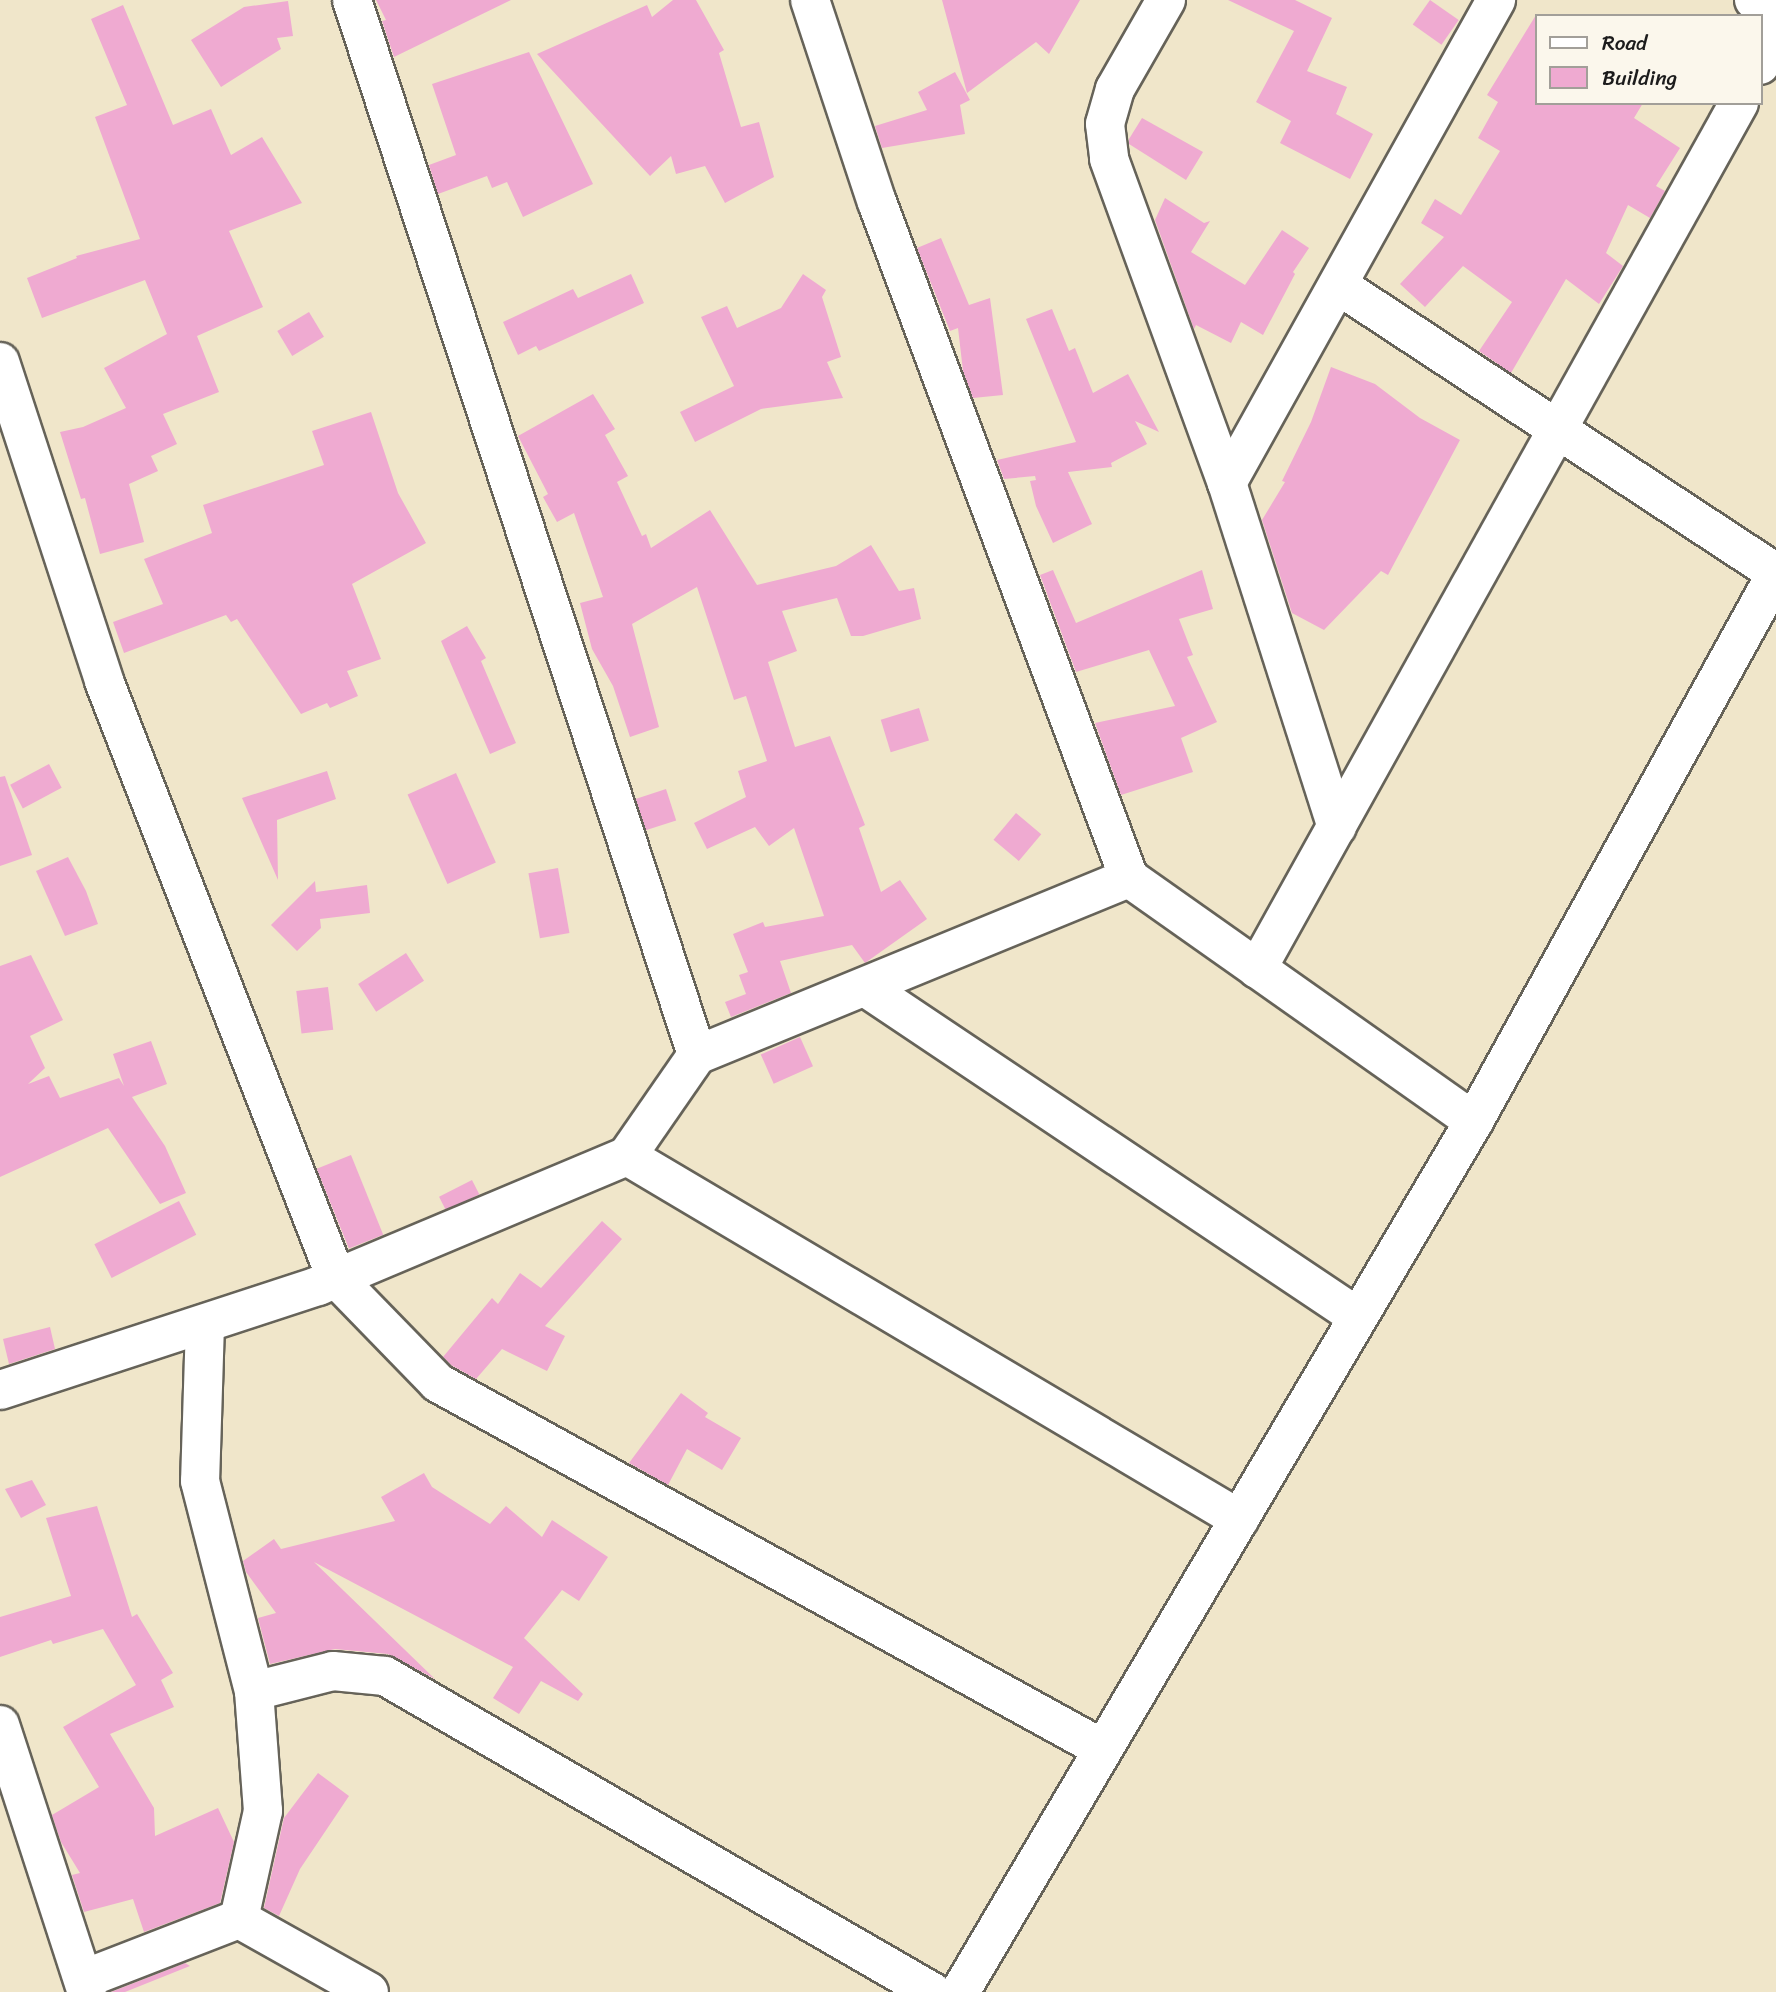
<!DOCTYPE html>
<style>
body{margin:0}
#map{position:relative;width:1776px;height:1992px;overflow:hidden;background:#f0e6ca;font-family:Sriracha,sans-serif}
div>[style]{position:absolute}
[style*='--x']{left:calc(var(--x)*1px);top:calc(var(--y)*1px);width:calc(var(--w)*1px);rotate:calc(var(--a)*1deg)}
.building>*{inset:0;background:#efaad1;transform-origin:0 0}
.roads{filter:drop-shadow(2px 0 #666359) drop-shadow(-2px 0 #666359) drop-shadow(0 2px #666359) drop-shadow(0 -2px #666359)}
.minor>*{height:38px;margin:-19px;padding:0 19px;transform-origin:19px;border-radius:19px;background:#fff}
span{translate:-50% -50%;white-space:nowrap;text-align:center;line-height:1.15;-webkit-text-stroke:6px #fbf7ec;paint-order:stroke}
.legend{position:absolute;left:1535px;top:14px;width:228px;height:91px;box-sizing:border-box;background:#fbf7ec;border:2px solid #a29f99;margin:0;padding:9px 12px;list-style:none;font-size:21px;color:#1c1c1c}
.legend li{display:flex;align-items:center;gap:14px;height:35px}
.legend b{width:35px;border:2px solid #a29f99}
</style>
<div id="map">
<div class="building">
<i style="clip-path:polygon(376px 0,511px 0,394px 57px,382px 21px,386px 20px)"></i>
<i style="clip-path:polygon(673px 0,696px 0,724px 50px,719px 53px,741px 127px,759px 122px,774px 177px,725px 203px,705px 166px,676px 174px,671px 156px,650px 176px,537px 54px,647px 5px,652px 17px)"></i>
<i style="clip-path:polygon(942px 0,1080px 0,1049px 54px,1036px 42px,967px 93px)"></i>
<i style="clip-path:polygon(1228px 0,1295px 0,1332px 18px,1307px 71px,1347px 87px,1336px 114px,1373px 134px,1350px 179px,1280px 143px,1291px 121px,1256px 102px,1294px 31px)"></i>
<i style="left:1430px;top:0;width:35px;height:30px;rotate:35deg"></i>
<i style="clip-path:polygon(288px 1px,293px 36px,277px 38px,281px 49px,221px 87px,191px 40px,244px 7px)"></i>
<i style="clip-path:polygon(123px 5px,173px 125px,211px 109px,231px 155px,262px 137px,302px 203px,229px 231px,263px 307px,197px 336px,219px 392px,163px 414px,177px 444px,151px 456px,158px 471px,129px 484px,144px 542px,100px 554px,85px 498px,81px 499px,60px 432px,83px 427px,126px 408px,104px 368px,167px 334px,145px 280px,42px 318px,27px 278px,77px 258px,76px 256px,140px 239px,95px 117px,127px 105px,91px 19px)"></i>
<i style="clip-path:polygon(1536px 15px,1536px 103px,1643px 103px,1634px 118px,1680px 148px,1656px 186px,1665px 191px,1650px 218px,1628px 205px,1606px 253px,1623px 266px,1599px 304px,1566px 279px,1511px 373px,1479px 351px,1512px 302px,1463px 266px,1425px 307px,1400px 284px,1444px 237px,1421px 223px,1435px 199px,1461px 215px,1500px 151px,1478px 138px,1498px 102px,1487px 95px)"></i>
<i style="clip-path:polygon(529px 52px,593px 184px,523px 217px,507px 182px,492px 188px,487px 176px,438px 194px,429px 165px,456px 155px,432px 84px)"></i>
<i style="clip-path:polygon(955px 72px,970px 100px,960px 105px,965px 134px,882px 148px,875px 126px,927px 110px,918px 92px)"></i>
<i style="clip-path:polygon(1142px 118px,1203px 152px,1186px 180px,1129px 144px,1129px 139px)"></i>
<i style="clip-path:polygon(1165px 198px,1204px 223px,1210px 221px,1191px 252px,1245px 285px,1282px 230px,1309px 248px,1293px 272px,1295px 274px,1263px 335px,1241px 322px,1231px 343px,1196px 325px,1194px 329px,1155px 220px)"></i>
<i style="clip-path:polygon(941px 238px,969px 305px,990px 298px,1003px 395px,973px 398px,963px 371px,958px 328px,950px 331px,917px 248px)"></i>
<i style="clip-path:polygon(631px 274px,644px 303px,539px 351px,536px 346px,518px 355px,503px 322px,573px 289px,578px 298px)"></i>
<i style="clip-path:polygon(803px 274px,826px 290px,822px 297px,841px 357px,827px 362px,843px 398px,761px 409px,695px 442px,680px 412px,734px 386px,701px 317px,727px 306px,737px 328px,781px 308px)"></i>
<i style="clip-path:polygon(1052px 309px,1069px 351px,1075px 348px,1093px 393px,1128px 374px,1159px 432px,1135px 421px,1147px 444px,1111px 463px,1112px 467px,1068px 472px,1092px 524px,1053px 543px,1036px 506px,1030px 481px,1036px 480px,1035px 476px,1004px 479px,997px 460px,1076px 442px,1026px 319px)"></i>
<i style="left:309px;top:312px;width:29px;height:37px;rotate:59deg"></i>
<i style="clip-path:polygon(1331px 367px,1375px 384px,1420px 418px,1460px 440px,1388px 575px,1381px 571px,1324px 630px,1292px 613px,1262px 520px,1285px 482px,1282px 481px,1311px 422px)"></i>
<i style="clip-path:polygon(593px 394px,615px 429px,605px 435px,628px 476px,617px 482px,642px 536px,646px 534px,651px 548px,710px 510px,757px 585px,836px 566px,871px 545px,899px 591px,914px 588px,921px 619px,863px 636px,851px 636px,837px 598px,782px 611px,797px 651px,768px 662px,795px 747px,830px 736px,865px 825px,859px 828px,881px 892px,900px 880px,927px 919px,865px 963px,852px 945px,780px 961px,791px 993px,731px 1017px,725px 1002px,746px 994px,739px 975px,748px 972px,733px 934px,763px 922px,765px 927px,824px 916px,794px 828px,769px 846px,755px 827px,707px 849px,694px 823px,746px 797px,738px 771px,767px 761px,746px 696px,734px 700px,697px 587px,632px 624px,659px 727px,630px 737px,613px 686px,592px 649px,580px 603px,603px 597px,574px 513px,557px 522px,543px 497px,548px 494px,518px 436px)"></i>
<i style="clip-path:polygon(371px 412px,398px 493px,426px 543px,352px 584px,381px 659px,347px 671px,358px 696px,330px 708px,327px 703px,301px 714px,237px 619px,231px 622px,226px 615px,124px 653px,113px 622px,163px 604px,144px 559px,212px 533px,203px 505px,324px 465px,312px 431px)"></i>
<i style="clip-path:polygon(1053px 570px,1076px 623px,1202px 570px,1213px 609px,1179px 619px,1193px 655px,1187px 657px,1217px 722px,1181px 738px,1193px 772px,1121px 795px,1095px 723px,1175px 706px,1149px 650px,1076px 672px,1040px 575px)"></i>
<i style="clip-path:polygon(467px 626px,486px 658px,481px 661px,516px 743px,490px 754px,441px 641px)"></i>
<i style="left:919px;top:708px;width:34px;height:40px;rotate:73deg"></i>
<i style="left:49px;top:764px;width:27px;height:44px;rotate:62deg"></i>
<i style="clip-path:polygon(327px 771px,336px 799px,277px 820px,278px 880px,242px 798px)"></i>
<i style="left:456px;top:773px;width:98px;height:53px;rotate:66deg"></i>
<i style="clip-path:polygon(5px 776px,32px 855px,0 866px,0 777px)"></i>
<i style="left:666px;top:789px;width:33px;height:32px;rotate:72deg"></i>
<i style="left:1016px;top:813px;width:33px;height:35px;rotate:40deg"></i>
<i style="clip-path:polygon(68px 857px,86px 891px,98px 924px,65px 936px,36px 871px)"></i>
<i style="left:558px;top:868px;width:66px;height:30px;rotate:80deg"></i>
<i style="clip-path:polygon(315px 881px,316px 892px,367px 885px,370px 913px,320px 919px,321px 928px,297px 951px,271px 925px)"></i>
<i style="left:406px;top:953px;width:33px;height:57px;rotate:57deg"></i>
<i style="clip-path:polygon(31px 955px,63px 1020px,30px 1036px,45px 1068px,28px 1084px,49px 1076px,60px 1098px,119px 1078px,124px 1086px,113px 1054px,151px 1041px,167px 1084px,132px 1097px,165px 1146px,186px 1193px,160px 1204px,108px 1128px,0 1177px,0 966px)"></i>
<i style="left:328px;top:987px;width:43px;height:32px;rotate:83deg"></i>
<i style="left:800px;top:1037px;width:32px;height:43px;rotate:66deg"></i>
<i style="left:351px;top:1155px;width:86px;height:37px;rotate:68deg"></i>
<i style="left:472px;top:1180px;width:16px;height:37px;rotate:63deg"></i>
<i style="left:179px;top:1201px;width:38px;height:95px;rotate:63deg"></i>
<i style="clip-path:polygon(602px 1221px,622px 1239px,545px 1326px,565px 1336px,547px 1371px,502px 1349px,476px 1379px,451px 1365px,443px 1357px,492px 1298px,498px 1304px,520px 1273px,541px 1288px)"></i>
<i style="clip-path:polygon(50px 1327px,55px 1349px,9px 1364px,3px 1339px)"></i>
<i style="clip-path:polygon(681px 1393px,708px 1413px,705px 1417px,741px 1438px,722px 1470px,687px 1449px,668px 1485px,629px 1463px)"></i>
<i style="clip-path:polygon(424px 1473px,432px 1487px,490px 1524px,506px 1506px,542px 1537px,552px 1520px,608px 1557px,579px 1601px,562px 1590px,524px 1638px,583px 1694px,578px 1701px,541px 1681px,519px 1714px,493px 1698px,513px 1667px,314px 1562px,435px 1679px,388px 1654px,335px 1649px,270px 1664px,258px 1618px,276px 1613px,246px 1572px,243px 1561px,274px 1539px,281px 1549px,395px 1521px,381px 1497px)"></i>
<i style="clip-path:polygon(32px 1480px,46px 1505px,21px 1518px,5px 1489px)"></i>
<i style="clip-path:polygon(97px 1506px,132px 1617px,137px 1614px,173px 1673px,161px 1680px,174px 1707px,110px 1734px,154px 1808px,155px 1836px,218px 1808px,234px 1842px,220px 1903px,144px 1932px,133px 1899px,84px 1912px,72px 1875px,80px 1873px,61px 1842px,52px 1815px,99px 1787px,63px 1727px,136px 1685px,103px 1629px,53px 1644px,51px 1640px,0 1657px,0 1617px,71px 1596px,46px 1518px)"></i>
<i style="clip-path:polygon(318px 1773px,349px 1796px,300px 1869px,279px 1916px,264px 1908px,284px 1818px)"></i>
<i style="clip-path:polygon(185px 1963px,190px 1966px,125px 1992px,111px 1992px)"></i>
</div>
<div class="roads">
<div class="minor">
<i style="--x:352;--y:0;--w:1110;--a:71.89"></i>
<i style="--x:810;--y:0;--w:213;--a:71.7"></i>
<i style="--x:877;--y:202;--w:721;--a:69.56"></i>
<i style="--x:1129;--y:878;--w:422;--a:35.2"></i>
<i style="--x:1166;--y:0;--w:103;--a:119.8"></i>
<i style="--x:1115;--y:89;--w:36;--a:106"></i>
<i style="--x:1105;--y:124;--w:35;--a:83"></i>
<i style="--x:1109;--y:159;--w:345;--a:70"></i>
<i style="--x:1227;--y:483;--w:361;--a:72.3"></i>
<i style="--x:1754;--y:0;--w:26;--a:31"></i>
<i style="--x:1760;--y:65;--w:32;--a:-60"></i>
<i style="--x:1338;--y:285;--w:524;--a:33.33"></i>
<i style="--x:0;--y:362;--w:336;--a:71.9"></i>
<i style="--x:104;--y:681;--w:640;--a:68.76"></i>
<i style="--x:336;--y:1278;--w:146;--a:45.8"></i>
<i style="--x:438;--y:1383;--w:759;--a:28.83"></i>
<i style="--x:1227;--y:483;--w:553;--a:-60.88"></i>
<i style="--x:1257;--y:969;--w:991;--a:-60.9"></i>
<i style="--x:865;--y:987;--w:593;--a:33.8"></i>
<i style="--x:627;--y:1156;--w:712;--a:30.67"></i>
<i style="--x:205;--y:1324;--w:157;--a:91.8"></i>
<i style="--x:200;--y:1481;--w:217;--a:75.6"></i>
<i style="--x:254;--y:1691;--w:81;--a:-14.2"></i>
<i style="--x:333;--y:1671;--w:52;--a:5.5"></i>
<i style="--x:385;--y:1676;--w:632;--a:30.01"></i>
<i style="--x:0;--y:1390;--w:335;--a:-18.1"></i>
<i style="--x:318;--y:1286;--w:335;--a:-22.8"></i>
<i style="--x:627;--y:1156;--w:123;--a:-55.3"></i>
<i style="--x:697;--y:1055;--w:467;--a:-22.3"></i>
<i style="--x:0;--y:1725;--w:281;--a:72"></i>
<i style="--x:239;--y:1919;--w:111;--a:-77.5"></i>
<i style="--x:263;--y:1811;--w:120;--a:-94.3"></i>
<i style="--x:84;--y:1979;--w:166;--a:-21.2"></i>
<i style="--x:239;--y:1919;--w:149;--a:29.3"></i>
<i style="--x:960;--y:1992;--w:1011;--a:-59.45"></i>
<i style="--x:1474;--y:1121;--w:625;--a:-61.1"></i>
</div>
</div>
<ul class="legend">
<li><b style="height:9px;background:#fff"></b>Road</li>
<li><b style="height:19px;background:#efaad1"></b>Building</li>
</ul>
</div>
